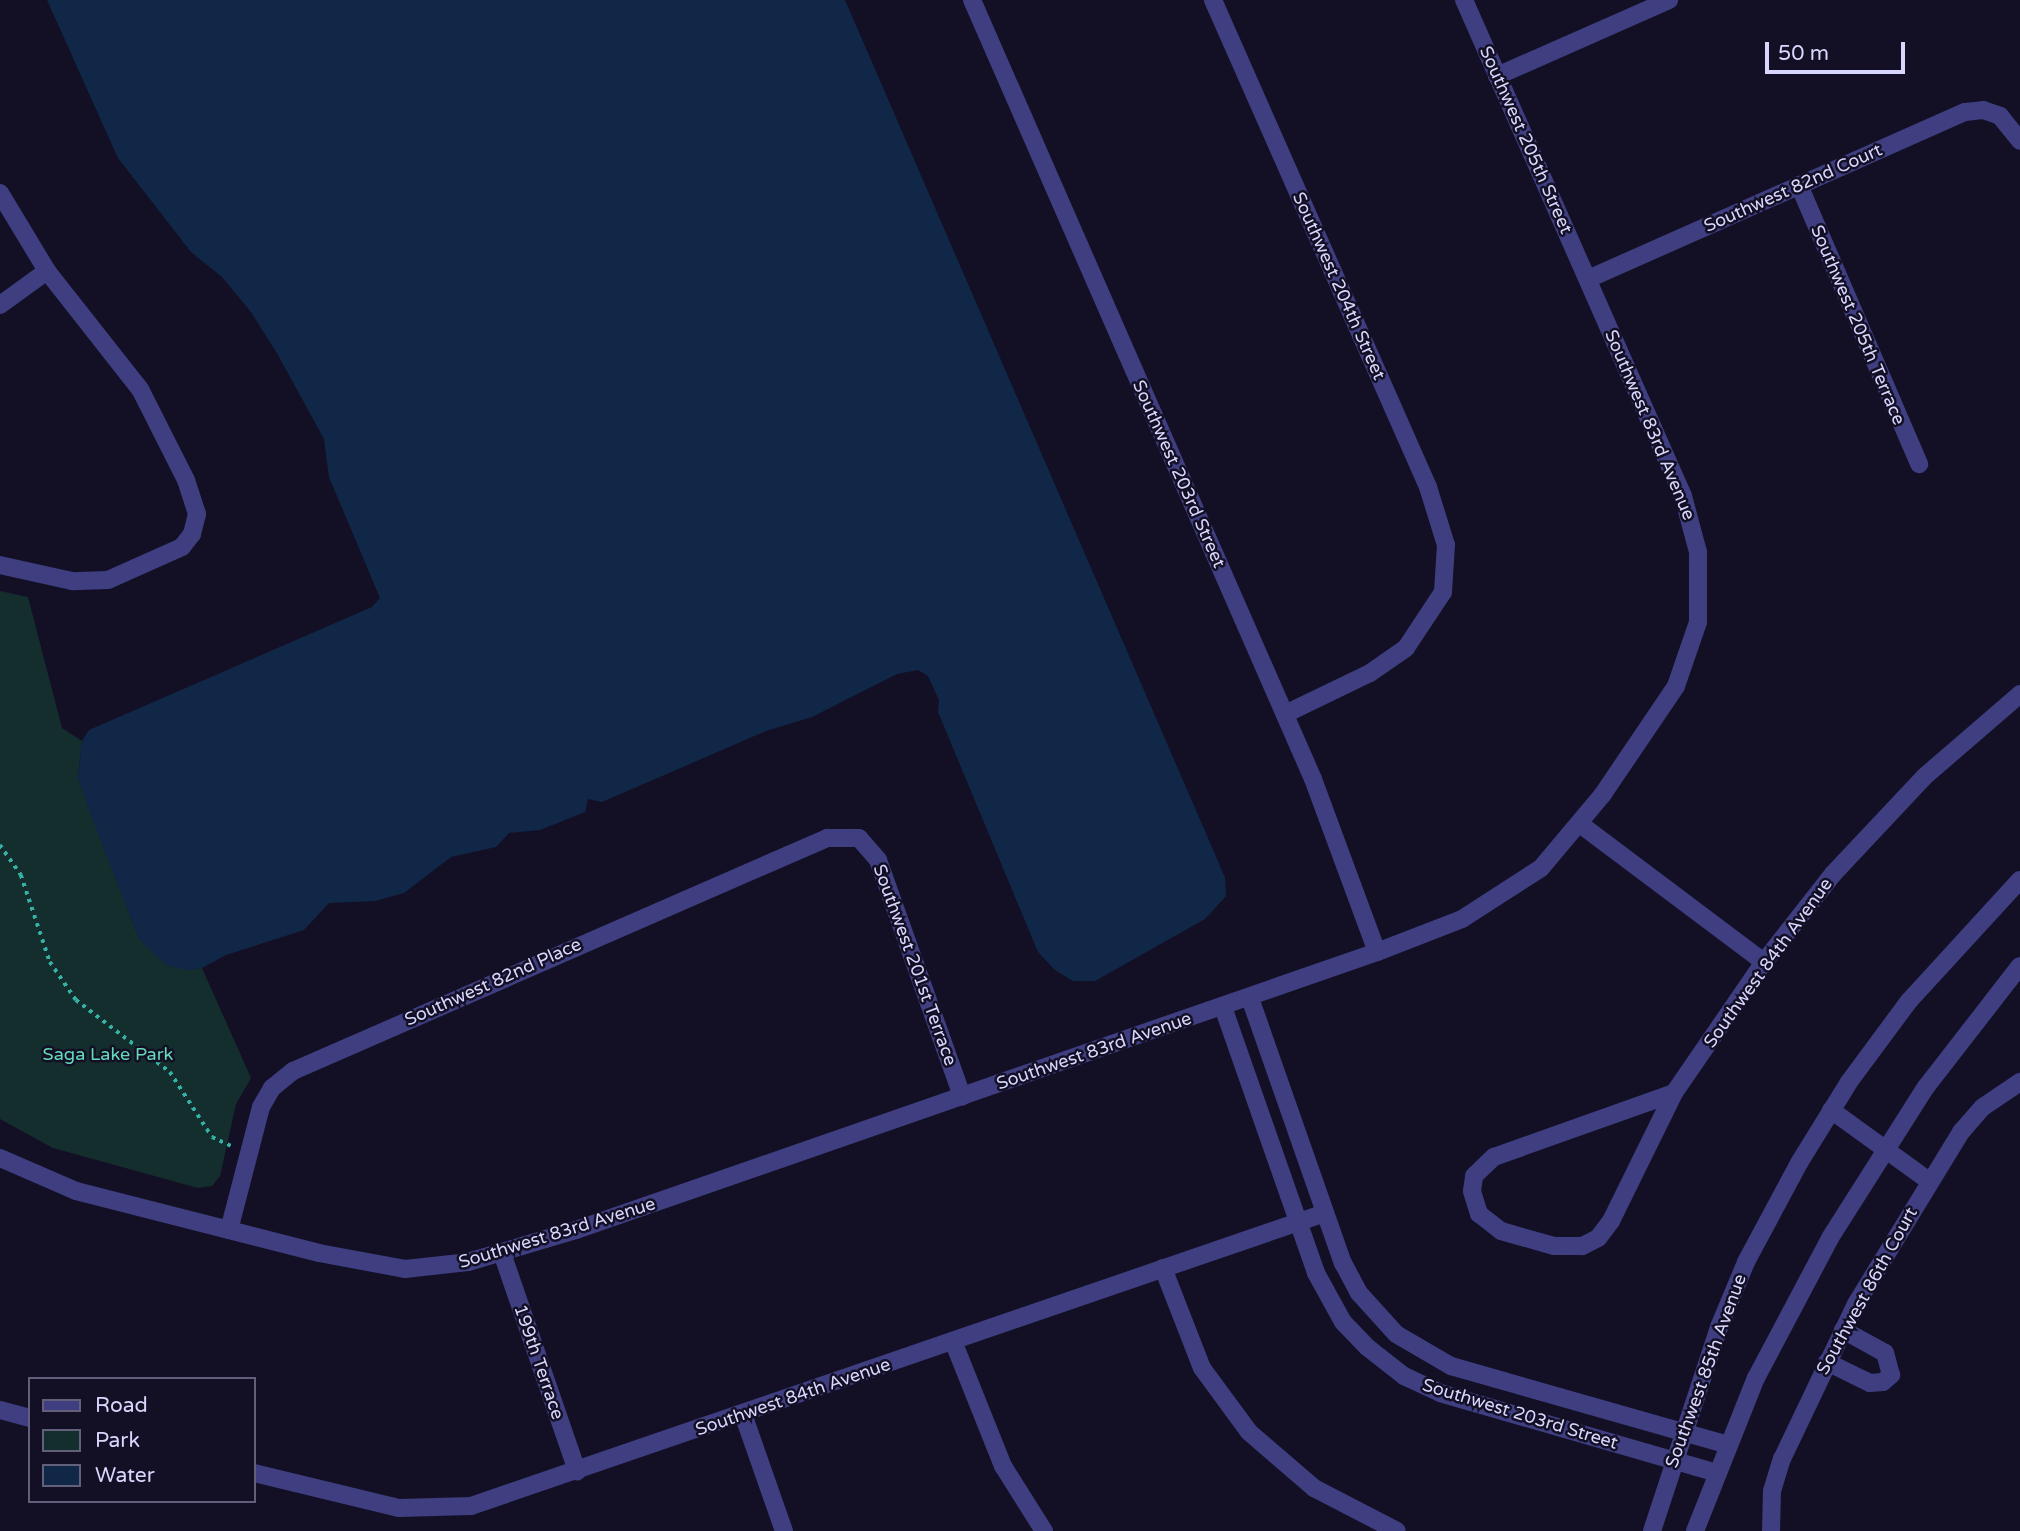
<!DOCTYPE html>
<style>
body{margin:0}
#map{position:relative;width:2020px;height:1531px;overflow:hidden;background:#131025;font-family:"Varela Round",sans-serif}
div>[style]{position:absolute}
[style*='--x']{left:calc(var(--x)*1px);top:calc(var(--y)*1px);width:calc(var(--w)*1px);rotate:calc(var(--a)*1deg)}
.green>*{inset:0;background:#132e2c}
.water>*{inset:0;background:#112748}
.path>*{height:3.5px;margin-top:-1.75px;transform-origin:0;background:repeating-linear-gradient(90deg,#36b1a6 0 3.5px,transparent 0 8.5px)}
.minor>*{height:18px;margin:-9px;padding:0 9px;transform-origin:9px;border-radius:9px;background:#3e3e81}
span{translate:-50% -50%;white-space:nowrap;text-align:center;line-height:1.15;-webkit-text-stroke:5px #131025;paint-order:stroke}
.street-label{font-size:18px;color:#d9d6fd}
.park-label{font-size:18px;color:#65d9b9}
.legend{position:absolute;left:28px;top:1377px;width:228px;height:126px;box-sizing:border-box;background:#131025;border:2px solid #625f7b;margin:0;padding:9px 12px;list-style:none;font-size:21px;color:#d9d6fd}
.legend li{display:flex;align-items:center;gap:14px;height:35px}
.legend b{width:35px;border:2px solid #625f7b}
.scale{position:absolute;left:1765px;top:42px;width:140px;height:32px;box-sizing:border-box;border:4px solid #d9d6fd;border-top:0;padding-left:9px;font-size:21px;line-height:24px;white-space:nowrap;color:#d9d6fd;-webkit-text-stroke:5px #131025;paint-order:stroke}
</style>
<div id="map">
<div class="green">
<i style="clip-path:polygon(0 591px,28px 597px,62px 728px,82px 741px,78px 778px,139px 939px,187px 970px,202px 968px,251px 1078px,236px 1104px,220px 1176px,212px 1186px,198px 1188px,53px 1148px,0 1119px)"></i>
</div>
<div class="water">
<i style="clip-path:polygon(47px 0,845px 0,1214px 852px,1225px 878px,1226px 896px,1205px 919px,1095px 981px,1073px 981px,1055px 970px,1038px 952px,938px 712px,939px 700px,928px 676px,918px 670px,897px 674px,812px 717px,766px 731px,602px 802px,588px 799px,585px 812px,540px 830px,509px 833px,496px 847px,451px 857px,404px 893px,375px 901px,329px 903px,304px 930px,226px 955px,202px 968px,187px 970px,166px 965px,139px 939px,90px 813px,78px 778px,82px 741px,89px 730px,372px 607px,380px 598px,329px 477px,324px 439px,278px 355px,251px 312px,222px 277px,191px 252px,118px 158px)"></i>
</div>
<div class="path">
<i style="--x:0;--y:845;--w:37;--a:55"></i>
<i style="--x:21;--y:875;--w:92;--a:71.6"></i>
<i style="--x:50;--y:962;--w:46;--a:55.6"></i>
<i style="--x:76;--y:1000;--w:118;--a:37.5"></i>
<i style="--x:170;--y:1072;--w:77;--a:57.1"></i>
<i style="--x:212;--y:1137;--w:23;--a:25"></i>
</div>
<div class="minor">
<i style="--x:972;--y:0;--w:850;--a:66.36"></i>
<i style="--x:1313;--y:779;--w:184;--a:69.7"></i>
<i style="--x:1213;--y:0;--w:532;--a:66.18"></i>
<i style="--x:1428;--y:487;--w:61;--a:72.8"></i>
<i style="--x:1446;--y:545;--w:47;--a:93.7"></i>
<i style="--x:1443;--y:592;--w:67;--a:123.5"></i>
<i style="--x:1406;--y:648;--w:44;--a:145.2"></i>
<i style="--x:1370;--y:673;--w:94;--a:154.2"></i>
<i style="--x:1497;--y:76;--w:188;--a:-23.8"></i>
<i style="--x:1799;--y:185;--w:304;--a:66.7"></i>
<i style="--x:0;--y:193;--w:91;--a:58.9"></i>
<i style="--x:47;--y:271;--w:150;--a:51.8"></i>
<i style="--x:140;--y:389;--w:102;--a:63.2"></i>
<i style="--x:186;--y:480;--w:36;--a:72"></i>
<i style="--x:197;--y:514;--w:21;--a:104"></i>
<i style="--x:192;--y:534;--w:16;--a:128"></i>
<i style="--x:182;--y:547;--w:81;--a:156"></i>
<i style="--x:108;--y:580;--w:36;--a:178"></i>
<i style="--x:72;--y:581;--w:74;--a:-167.5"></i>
<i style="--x:1588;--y:279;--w:412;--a:-23.9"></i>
<i style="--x:1965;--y:112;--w:18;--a:-6"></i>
<i style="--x:1983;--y:110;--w:18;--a:19"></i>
<i style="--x:2000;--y:116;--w:32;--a:51"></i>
<i style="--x:0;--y:305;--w:58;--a:-35.9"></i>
<i style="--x:1580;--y:824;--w:230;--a:36.9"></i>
<i style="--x:1250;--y:998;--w:281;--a:70.7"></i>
<i style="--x:1343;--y:1263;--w:34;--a:62"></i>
<i style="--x:1359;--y:1293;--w:55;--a:47.9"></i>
<i style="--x:1396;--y:1334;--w:64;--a:30.2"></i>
<i style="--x:1451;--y:1366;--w:288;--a:15.9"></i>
<i style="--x:1223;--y:1007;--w:282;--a:70.7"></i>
<i style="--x:1316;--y:1273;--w:56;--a:61.1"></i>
<i style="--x:1343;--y:1322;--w:35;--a:46"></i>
<i style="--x:1367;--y:1347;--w:47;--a:38.1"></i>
<i style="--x:1404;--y:1376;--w:40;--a:25"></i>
<i style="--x:1440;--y:1393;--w:288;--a:16.1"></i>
<i style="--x:1674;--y:1093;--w:143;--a:116.2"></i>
<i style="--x:1611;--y:1221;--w:21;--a:127"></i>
<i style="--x:1598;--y:1238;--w:18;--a:153"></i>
<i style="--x:1582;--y:1246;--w:28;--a:180"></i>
<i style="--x:1554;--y:1246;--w:55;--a:-164.2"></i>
<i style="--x:1501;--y:1231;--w:28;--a:-142"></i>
<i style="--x:1479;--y:1214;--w:24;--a:-107"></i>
<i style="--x:1472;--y:1191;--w:15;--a:-82"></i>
<i style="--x:1474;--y:1176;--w:28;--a:-44"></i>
<i style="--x:1494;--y:1157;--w:191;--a:-19.6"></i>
<i style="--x:1674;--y:1093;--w:159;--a:-55.5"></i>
<i style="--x:1764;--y:962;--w:112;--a:-51.9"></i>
<i style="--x:1833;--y:874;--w:133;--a:-46.8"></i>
<i style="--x:1924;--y:777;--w:127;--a:-40.8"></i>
<i style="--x:1831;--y:1110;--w:121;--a:35.9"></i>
<i style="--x:0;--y:1158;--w:83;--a:23.5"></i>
<i style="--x:76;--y:1191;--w:251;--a:14.3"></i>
<i style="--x:319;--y:1253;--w:87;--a:10.5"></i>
<i style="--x:405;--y:1269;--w:63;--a:-6.3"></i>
<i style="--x:468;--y:1262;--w:113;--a:-16.5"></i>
<i style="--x:576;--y:1230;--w:848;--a:-19.14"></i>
<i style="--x:1377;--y:952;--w:91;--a:-21.2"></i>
<i style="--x:1462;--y:919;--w:94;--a:-32.8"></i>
<i style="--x:1541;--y:868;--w:97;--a:-50"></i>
<i style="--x:1603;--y:794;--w:130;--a:-55.9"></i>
<i style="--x:1676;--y:686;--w:68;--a:-71"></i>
<i style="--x:1698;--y:622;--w:70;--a:-90"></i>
<i style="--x:1698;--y:552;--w:58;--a:-105"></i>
<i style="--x:1683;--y:496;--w:542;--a:-113.82"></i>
<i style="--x:229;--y:1230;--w:127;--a:-75.4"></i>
<i style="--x:261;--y:1107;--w:22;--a:-60"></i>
<i style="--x:272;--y:1088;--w:27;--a:-39"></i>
<i style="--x:293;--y:1071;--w:583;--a:-23.57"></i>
<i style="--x:827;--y:838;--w:32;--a:0"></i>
<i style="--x:859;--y:838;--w:29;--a:49"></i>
<i style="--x:878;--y:860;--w:251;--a:70.4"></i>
<i style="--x:502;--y:1253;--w:231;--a:71"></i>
<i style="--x:1163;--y:1268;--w:107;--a:68.7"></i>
<i style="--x:1202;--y:1368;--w:79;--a:53.7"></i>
<i style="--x:1249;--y:1432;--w:86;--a:40.7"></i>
<i style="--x:1314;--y:1488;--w:93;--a:27.4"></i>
<i style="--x:953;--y:1341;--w:135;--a:68.2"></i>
<i style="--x:1003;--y:1466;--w:77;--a:57.8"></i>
<i style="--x:1827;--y:1362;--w:48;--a:26"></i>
<i style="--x:1870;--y:1383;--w:13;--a:-4"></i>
<i style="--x:1883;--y:1382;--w:11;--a:-41"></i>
<i style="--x:1891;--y:1375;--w:23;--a:-105"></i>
<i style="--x:1885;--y:1353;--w:48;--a:-151.3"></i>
<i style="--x:0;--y:1410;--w:31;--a:15"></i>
<i style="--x:743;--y:1414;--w:124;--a:70.7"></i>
<i style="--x:254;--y:1473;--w:149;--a:13.6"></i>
<i style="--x:399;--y:1508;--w:72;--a:-1.6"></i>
<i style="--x:471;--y:1506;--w:903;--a:-18.94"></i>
<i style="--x:1652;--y:1531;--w:215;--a:-71.8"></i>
<i style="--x:1719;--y:1327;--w:70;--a:-67.4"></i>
<i style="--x:1746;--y:1262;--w:112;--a:-61.8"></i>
<i style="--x:1799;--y:1163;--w:95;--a:-58.3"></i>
<i style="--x:1849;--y:1082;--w:101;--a:-53.5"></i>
<i style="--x:1909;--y:1001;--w:164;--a:-47.5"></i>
<i style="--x:1695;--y:1531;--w:165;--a:-68.3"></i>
<i style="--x:1756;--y:1378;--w:158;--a:-62.1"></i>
<i style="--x:1830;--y:1238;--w:179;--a:-57.6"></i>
<i style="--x:1926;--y:1087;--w:153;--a:-52.2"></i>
<i style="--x:1771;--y:1531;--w:40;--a:-88.6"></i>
<i style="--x:1772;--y:1491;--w:34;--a:-73"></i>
<i style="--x:1782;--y:1459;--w:172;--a:-64.5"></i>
<i style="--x:1856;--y:1304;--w:202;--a:-58.6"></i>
<i style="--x:1961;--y:1132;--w:33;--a:-49"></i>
<i style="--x:1983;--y:1107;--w:45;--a:-34"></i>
</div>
<div class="street-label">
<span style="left:1526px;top:140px;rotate:66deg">Southwest 205th Street</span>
<span style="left:1793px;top:188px;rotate:-24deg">Southwest 82nd Court</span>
<span style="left:1339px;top:286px;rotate:66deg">Southwest 204th Street</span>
<span style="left:1858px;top:325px;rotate:67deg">Southwest 205th Terrace</span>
<span style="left:1650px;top:425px;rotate:67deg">Southwest 83rd Avenue</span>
<span style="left:1179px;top:474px;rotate:66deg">Southwest 203rd Street</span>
<span style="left:1768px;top:963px;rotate:-54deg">Southwest 84th Avenue</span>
<span style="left:915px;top:965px;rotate:70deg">Southwest 201st Terrace</span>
<span style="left:493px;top:982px;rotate:-24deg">Southwest 82nd Place</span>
<span style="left:1094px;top:1051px;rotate:-19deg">Southwest 83rd Avenue</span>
<span style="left:557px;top:1233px;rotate:-17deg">Southwest 83rd Avenue</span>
<span style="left:1867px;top:1291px;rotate:-61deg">Southwest 86th Court</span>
<span style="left:539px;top:1362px;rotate:71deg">199th Terrace</span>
<span style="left:1706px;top:1371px;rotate:-70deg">Southwest 85th Avenue</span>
<span style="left:793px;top:1397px;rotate:-19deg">Southwest 84th Avenue</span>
<span style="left:1520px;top:1414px;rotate:17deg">Southwest 203rd Street</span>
</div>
<div class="park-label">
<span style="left:108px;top:1054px">Saga Lake Park</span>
</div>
<ul class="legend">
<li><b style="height:9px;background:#3e3e81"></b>Road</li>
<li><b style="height:19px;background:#132e2c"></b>Park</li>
<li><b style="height:19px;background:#112748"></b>Water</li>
</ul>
<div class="scale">50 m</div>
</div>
